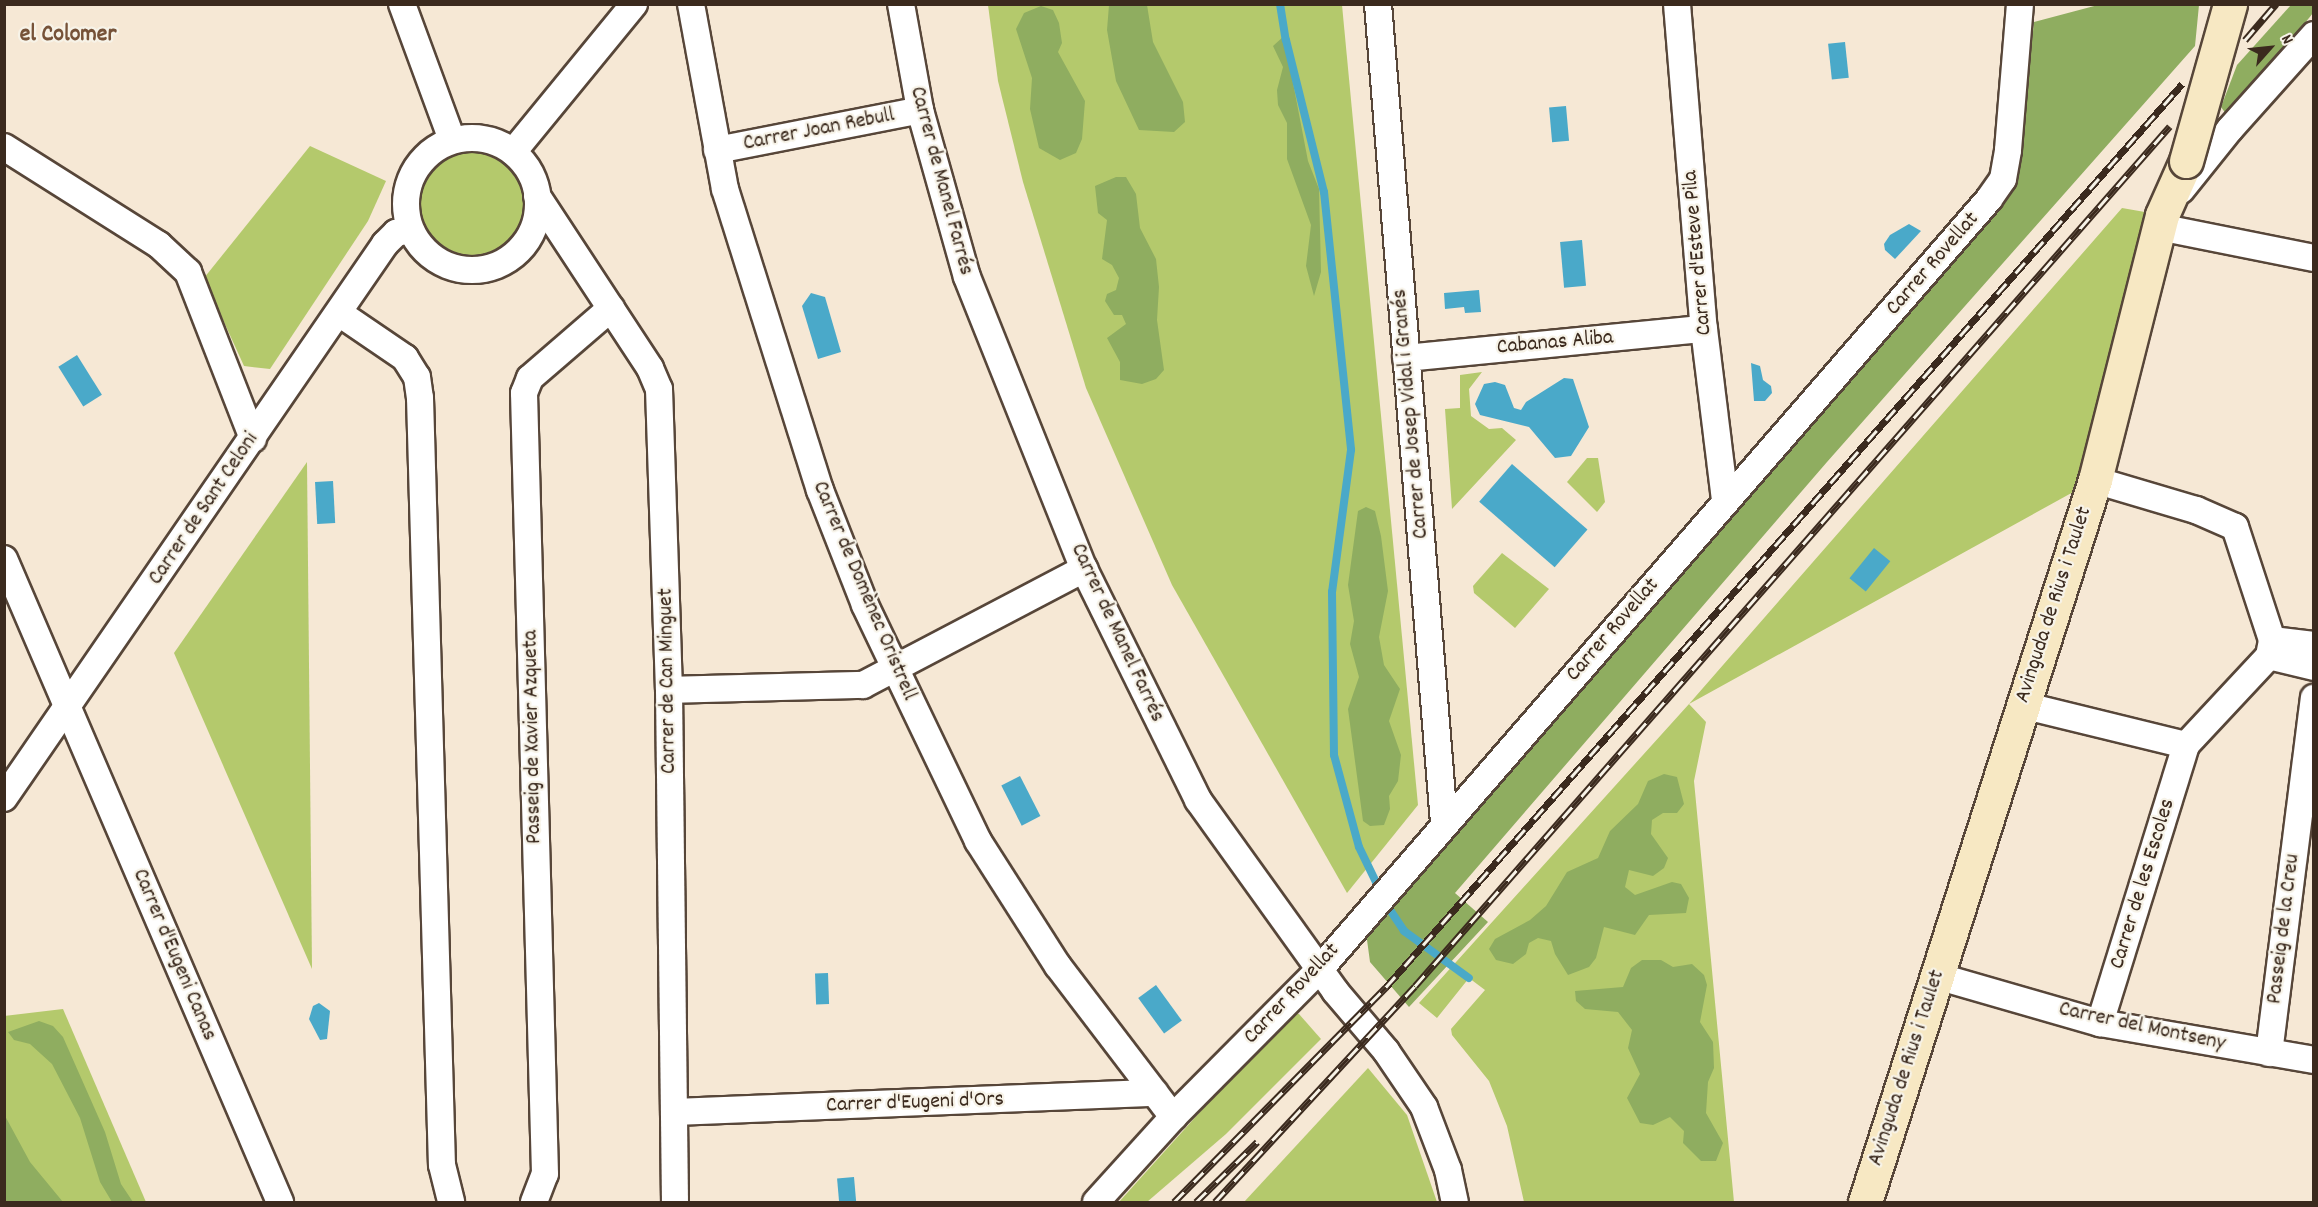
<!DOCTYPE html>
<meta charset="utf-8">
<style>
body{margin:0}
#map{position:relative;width:2318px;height:1207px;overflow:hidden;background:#f6e8d5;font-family:Dekko,sans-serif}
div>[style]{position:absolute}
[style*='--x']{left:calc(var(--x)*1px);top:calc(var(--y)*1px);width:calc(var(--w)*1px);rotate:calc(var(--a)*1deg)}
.green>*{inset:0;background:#b4c96c}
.round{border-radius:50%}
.forest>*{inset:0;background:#8fad60}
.water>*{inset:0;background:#4aa9c9;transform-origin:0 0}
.stream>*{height:8px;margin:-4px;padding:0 4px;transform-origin:4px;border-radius:4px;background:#4aa9c9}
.roads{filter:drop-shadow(2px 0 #574639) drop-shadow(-2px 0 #574639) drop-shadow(0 2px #574639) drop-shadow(0 -2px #574639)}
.street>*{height:26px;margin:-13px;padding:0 13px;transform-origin:13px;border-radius:13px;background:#fff}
.street>.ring{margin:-13px;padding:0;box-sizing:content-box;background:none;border:26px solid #fff;border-radius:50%}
.secondary>*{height:33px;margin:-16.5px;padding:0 16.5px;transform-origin:16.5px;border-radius:16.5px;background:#f7e8c3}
.rail>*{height:7px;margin-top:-3.5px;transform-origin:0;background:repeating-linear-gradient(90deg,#f7f3e8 0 14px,#3b2a1e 0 28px);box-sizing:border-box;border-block:2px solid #3b2a1e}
.bridges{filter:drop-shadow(2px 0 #574639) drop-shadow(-2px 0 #574639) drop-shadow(0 2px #574639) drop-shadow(0 -2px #574639)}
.secondary-bridge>*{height:33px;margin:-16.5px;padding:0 16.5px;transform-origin:16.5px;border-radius:16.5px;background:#f7e8c3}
span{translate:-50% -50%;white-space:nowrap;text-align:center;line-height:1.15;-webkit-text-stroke:4.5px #f7f3e8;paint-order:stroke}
.street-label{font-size:22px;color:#3b2a1e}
.neighbourhood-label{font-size:24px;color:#765238;font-weight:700}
.frame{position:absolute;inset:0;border:6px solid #3b2a1e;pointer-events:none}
.north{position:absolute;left:2240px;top:18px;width:60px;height:60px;-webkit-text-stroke:4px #f7f3e8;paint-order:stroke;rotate:63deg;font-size:16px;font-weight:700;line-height:24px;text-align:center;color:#3b2a1e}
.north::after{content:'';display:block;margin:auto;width:21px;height:27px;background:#3b2a1e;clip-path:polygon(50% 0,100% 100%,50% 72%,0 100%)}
</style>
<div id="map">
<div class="green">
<i style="clip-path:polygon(988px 5px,1342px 5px,1418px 805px,1347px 893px,1172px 585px,1086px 388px,1023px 182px,998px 81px)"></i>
<i style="clip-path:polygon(310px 146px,386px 181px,368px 221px,270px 369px,244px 366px,204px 278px)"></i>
<i class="round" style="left:420px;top:151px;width:104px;height:104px"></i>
<i style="clip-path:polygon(2122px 208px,2162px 215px,2095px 480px,1689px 704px,1706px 722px,1694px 781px,1734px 1202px,1524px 1202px,1507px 1126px,1489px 1081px,1452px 1035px,1451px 1029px,1485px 990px,1469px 978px,1437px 1018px,1419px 1003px,1689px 704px)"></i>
<i style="clip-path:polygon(1482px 372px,1469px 389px,1471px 416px,1489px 429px,1502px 428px,1516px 440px,1452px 509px,1445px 409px,1460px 408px,1460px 375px)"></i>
<i style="clip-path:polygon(1587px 458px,1598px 458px,1605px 502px,1597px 512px,1567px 482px)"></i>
<i style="clip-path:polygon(307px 462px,312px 969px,174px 653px)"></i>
<i style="clip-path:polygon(1502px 553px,1549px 589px,1515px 628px,1474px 593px,1473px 586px)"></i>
<i style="clip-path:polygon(63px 1009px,146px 1202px,5px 1202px,4px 1016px)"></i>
<i style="clip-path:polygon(1290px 1012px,1299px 1014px,1321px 1039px,1226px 1134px,1147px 1202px,1119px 1202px)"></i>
<i style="clip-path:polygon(1368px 1068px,1407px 1115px,1437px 1202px,1244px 1202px)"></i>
</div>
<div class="forest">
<i style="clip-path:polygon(1109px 5px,1147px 5px,1153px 42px,1183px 102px,1185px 122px,1174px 132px,1139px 130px,1116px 81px,1107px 30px)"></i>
<i style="clip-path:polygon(2098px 5px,2199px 5px,2195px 46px,1827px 462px,1455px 893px,1488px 922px,1409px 1007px,1370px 962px,1365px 925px,2017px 180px,2034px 22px)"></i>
<i style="clip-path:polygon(2291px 5px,2313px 5px,2313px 13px,2229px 118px,2221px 107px,2237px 65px)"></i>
<i style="clip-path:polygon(1041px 6px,1053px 10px,1059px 23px,1062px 43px,1058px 52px,1085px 101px,1082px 139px,1076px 153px,1060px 160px,1039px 148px,1030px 109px,1032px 78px,1016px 29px,1024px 13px)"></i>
<i style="clip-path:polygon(1284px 36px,1308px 161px,1319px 189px,1321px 272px,1314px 296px,1306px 266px,1311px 225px,1287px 159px,1287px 123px,1278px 105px,1277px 90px,1283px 67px,1273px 46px)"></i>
<i style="clip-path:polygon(1116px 177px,1126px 177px,1136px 194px,1140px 228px,1156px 259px,1159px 287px,1157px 320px,1164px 370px,1156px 379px,1142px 384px,1120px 380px,1120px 362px,1107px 338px,1126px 324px,1122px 315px,1114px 315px,1105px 301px,1107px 294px,1116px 290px,1119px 278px,1112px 265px,1102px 259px,1107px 220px,1098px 213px,1095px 186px)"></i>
<i style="clip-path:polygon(1366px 507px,1375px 511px,1381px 536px,1388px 591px,1379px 637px,1384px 665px,1400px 689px,1389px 721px,1401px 755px,1398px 781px,1389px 796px,1390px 809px,1384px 825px,1370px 826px,1363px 821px,1348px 709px,1359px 677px,1350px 644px,1354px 621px,1348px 585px,1358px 511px)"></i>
<i style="clip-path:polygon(1664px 774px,1677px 777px,1684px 804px,1677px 813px,1663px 813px,1652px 820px,1651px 834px,1668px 858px,1664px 868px,1653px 876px,1629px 870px,1625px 887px,1635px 895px,1672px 882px,1681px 884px,1689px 898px,1686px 913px,1649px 915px,1635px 935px,1604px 927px,1596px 958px,1589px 967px,1568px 975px,1555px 954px,1551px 941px,1538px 938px,1529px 943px,1526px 954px,1513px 964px,1496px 960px,1489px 949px,1495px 939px,1530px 920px,1546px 906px,1567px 872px,1598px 858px,1610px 831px,1638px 804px,1648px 781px)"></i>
<i style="clip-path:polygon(1642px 960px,1661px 960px,1673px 967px,1692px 964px,1704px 975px,1707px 985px,1700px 1022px,1713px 1042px,1714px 1068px,1708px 1082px,1706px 1113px,1723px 1143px,1716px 1161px,1701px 1161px,1683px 1143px,1684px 1131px,1670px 1117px,1653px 1125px,1640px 1123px,1627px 1098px,1640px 1074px,1628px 1048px,1632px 1030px,1618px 1012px,1585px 1009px,1576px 1001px,1575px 991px,1623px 987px,1631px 968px)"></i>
<i style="clip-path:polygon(39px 1021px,53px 1026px,63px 1037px,105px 1132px,121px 1184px,133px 1202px,112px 1202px,100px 1182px,80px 1118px,52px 1064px,30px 1044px,14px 1040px,8px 1032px)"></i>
<i style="clip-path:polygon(4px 1114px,30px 1162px,63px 1202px,5px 1202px)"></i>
</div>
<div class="water">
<i style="left:1845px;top:42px;width:36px;height:17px;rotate:84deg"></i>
<i style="left:1566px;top:106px;width:35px;height:17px;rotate:85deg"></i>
<i style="clip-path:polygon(1909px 224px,1921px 231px,1895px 259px,1885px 250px,1884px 244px,1890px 235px)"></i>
<i style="left:1582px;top:240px;width:46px;height:22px;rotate:85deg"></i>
<i style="clip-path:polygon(1479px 290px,1481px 312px,1465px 313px,1464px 307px,1445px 309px,1444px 293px)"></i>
<i style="clip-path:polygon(811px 293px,825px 297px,841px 352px,818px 359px,802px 306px)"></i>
<i style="left:77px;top:355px;width:47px;height:22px;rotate:58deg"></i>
<i style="clip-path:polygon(1751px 363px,1760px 366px,1763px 380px,1771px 386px,1772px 393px,1765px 401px,1754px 401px)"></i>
<i style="clip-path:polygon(1564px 378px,1573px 379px,1589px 427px,1571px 456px,1555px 458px,1529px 427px,1480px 415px,1475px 404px,1484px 384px,1495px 382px,1505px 385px,1514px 408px,1521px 410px,1526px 402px)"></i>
<i style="left:1512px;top:464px;width:100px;height:50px;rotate:41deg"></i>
<i style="left:333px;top:481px;width:42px;height:18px;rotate:87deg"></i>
<i style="left:1874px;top:548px;width:21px;height:39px;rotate:39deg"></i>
<i style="left:1020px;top:776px;width:45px;height:21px;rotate:63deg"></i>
<i style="left:828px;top:973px;width:31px;height:13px;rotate:88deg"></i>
<i style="left:1156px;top:985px;width:44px;height:22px;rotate:54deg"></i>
<i style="clip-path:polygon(319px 1003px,330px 1011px,327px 1039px,320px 1040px,309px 1019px,313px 1006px)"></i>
<i style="left:854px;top:1177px;width:25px;height:17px;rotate:85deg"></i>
</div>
<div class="stream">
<i style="--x:1280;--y:4;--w:36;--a:81"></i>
<i style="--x:1286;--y:40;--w:157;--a:76"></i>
<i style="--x:1324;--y:192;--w:259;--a:84"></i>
<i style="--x:1351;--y:450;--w:143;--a:97.6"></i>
<i style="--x:1332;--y:592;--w:163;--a:89.3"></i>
<i style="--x:1334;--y:755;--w:95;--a:74.8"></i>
<i style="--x:1359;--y:847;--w:67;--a:64.2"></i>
<i style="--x:1388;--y:907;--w:29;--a:56"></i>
<i style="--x:1404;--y:931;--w:80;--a:35.9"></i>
</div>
<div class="roads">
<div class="street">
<i style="--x:402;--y:4;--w:145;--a:69.8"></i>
<i style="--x:691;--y:4;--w:188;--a:79.6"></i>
<i style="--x:725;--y:189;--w:316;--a:72.5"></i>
<i style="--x:820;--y:490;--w:123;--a:68.6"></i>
<i style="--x:865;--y:605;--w:262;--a:64.4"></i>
<i style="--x:978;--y:841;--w:148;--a:57.4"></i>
<i style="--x:1058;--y:966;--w:190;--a:52.7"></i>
<i style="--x:901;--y:4;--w:108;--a:79.8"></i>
<i style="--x:920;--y:110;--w:173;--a:74.3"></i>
<i style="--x:967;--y:277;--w:315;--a:68.2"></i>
<i style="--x:1084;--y:569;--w:258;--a:63.7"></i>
<i style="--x:1198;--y:800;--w:235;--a:54.3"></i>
<i style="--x:1335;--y:991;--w:79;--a:49.6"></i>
<i style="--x:1386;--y:1051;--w:68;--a:55.8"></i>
<i style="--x:1424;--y:1107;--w:67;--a:69.1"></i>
<i style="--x:1448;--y:1170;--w:33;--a:78"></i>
<i style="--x:1378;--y:4;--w:822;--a:85.39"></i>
<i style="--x:1677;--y:4;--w:326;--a:85.3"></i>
<i style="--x:1704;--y:329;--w:173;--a:83"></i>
<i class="ring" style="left:406px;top:138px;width:106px;height:106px"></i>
<i style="--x:4;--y:147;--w:183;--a:32.3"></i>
<i style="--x:159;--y:245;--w:40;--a:43"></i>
<i style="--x:188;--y:272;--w:179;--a:68.7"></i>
<i style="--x:717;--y:150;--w:207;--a:-11.1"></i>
<i style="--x:513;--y:152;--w:191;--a:-50.7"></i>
<i style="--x:2181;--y:190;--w:78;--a:-51.2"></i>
<i style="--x:2230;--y:129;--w:126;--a:-48.2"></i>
<i style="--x:537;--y:196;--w:206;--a:56.7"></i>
<i style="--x:650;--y:368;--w:23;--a:67"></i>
<i style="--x:659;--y:389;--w:301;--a:88.1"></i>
<i style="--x:669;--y:690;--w:512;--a:89.33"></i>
<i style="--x:2159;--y:227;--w:158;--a:11.3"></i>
<i style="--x:339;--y:313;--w:80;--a:34.3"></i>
<i style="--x:405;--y:358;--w:22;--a:58"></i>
<i style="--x:417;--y:377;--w:21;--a:82"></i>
<i style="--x:420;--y:398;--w:767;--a:88.36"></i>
<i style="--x:442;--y:1165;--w:38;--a:76"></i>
<i style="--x:1406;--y:358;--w:299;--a:-5.6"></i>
<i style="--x:4;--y:559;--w:700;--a:66.77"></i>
<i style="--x:2272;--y:640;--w:42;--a:6.8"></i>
<i style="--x:2269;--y:656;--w:46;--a:13.7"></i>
<i style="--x:669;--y:690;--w:194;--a:-1.5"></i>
<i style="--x:863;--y:685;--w:250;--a:-27.7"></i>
<i style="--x:2022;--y:705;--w:169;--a:13.7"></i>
<i style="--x:2186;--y:745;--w:122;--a:-47"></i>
<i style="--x:2269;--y:656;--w:16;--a:-79"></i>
<i style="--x:2272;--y:640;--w:119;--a:-108.1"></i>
<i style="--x:2235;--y:527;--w:43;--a:-156.4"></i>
<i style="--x:2196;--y:510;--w:105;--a:-163.5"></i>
<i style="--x:4;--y:798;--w:672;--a:-55.48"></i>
<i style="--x:385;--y:244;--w:16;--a:-45"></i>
<i style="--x:396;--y:233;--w:14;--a:-12"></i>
<i style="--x:1937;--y:976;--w:170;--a:16.1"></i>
<i style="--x:2100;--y:1023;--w:217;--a:9.8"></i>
<i style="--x:2100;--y:1023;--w:291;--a:-72.8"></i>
<i style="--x:2269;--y:1053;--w:358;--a:-82.8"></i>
<i style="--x:675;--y:1112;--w:480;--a:-2.3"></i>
<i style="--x:534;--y:1202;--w:30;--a:-69"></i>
<i style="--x:545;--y:1174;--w:781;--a:-91.54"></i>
<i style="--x:524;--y:393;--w:16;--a:-68"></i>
<i style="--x:530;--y:378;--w:107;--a:-40.8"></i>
<i style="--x:1096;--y:1202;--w:115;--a:-47.8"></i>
<i style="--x:1173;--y:1117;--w:209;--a:-45.2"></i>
<i style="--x:1320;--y:969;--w:1020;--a:-49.01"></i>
<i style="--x:1989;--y:199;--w:24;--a:-55"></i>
<i style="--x:2003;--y:179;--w:29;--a:-80"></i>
<i style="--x:2008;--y:150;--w:146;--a:-85.3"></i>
</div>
<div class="secondary">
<i style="--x:1865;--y:1202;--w:758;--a:-72.33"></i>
<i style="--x:2095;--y:480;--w:273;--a:-75.8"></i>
<i style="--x:2162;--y:215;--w:59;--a:-66"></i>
</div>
</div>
<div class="rail">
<i style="--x:2245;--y:40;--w:48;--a:-49.3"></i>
<i style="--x:1174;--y:1202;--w:302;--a:-45.4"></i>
<i style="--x:1386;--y:987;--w:1204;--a:-48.6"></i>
<i style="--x:1196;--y:1202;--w:86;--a:-44.5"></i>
<i style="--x:1215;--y:1202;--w:294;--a:-47.2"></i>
<i style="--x:1415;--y:986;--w:1144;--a:-48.72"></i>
</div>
<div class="bridges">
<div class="secondary-bridge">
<i style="--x:2186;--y:161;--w:163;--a:-74.3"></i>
</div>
</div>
<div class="street-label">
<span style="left:819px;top:130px;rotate:-11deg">Carrer Joan Rebull</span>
<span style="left:941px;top:181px;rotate:75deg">Carrer de Manel Farrés</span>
<span style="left:1698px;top:253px;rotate:-95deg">Carrer d'Esteve Pila</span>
<span style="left:1933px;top:264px;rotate:-49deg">Carrer Rovellat</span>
<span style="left:1555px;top:343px;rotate:-5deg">Cabanas Aliba</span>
<span style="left:1411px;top:414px;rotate:-95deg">Carrer de Josep Vidal i Granés</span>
<span style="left:204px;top:509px;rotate:-56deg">Carrer de Sant Celoni</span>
<span style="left:864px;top:591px;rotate:67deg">Carrer de Domènec Oristrell</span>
<span style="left:2054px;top:605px;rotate:-72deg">Avinguda de Rius i Taulet</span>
<span style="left:1613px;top:630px;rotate:-49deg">Carrer Rovellat</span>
<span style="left:1117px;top:633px;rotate:65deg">Carrer de Manel Farrés</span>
<span style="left:668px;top:681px;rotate:-91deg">Carrer de Can Minguet</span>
<span style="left:533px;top:737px;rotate:-91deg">Passeig de Xavier Azqueta</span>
<span style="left:2143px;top:884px;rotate:-73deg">Carrer de les Escoles</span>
<span style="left:2284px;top:929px;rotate:-83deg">Passeig de la Creu</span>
<span style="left:174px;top:955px;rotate:67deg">Carrer d'Eugeni Canas</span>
<span style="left:1292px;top:994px;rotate:-47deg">Carrer Rovellat</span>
<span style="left:2142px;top:1027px;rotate:12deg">Carrer del Montseny</span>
<span style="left:1907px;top:1068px;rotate:-72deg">Avinguda de Rius i Taulet</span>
<span style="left:915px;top:1103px;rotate:-2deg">Carrer d'Eugeni d'Ors</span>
</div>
<div class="neighbourhood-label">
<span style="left:68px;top:36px">el Colomer</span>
</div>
<div class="frame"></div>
<div class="north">N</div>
</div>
